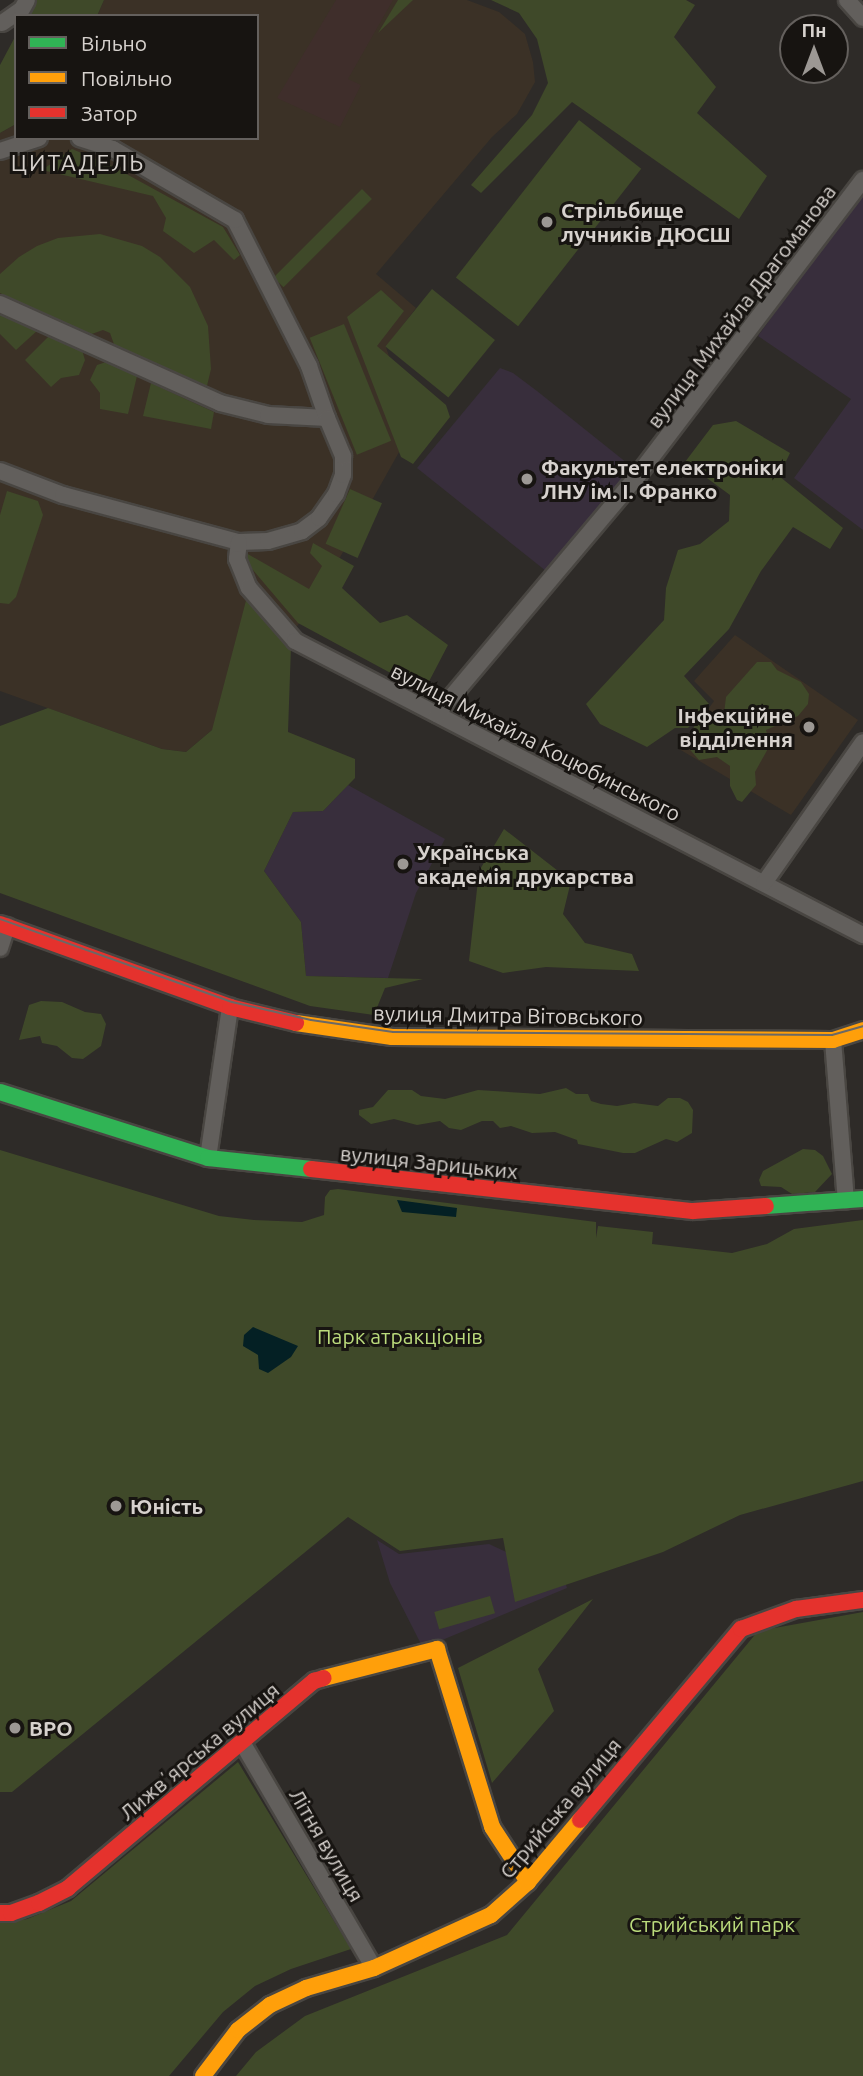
<!DOCTYPE html>
<meta charset="utf-8">
<style>
body{margin:0}
#map{position:relative;width:863px;height:2076px;overflow:hidden;background:#2e2b28;font-family:Ubuntu,sans-serif}
div>[style]{position:absolute}
[style*='--x']{left:calc(var(--x)*1px);top:calc(var(--y)*1px);width:calc(var(--w)*1px);rotate:calc(var(--a)*1deg)}
.built>*{inset:0;background:#3b3126}
.industrial>*{inset:0;background:#3f2e2b}
.education>*{inset:0;background:#382e3c}
.green>*{inset:0;background:#3f4929;transform-origin:0 0}
.water>*{inset:0;background:#042024}
.roads{filter:drop-shadow(2px 0 #494642) drop-shadow(-2px 0 #494642) drop-shadow(0 2px #494642) drop-shadow(0 -2px #494642)}
.street>*{height:16px;margin:-8px;padding:0 8px;transform-origin:8px;border-radius:8px;background:#625f5c}
.fast>*{height:16px;margin:-8px;padding:0 8px;transform-origin:8px;border-radius:8px;background:#30b455}
.slow>*{height:16px;margin:-8px;padding:0 8px;transform-origin:8px;border-radius:8px;background:#ff9f0a}
.jam>*{height:16px;margin:-8px;padding:0 8px;transform-origin:8px;border-radius:8px;background:#e5322d}
.tram>*{height:2px;margin:-1px;padding:0 1px;transform-origin:1px;border-radius:1px;background:#6a6866}
.dots>*{width:19px;height:19px;translate:-50% -50%;box-sizing:border-box;border:4px solid #171411;border-radius:50%}
span{translate:-50% -50%;white-space:nowrap;text-align:center;line-height:1.15;-webkit-text-stroke:6px #171411;paint-order:stroke}
.poi-label{font-size:21px;color:#d7d2ce;font-weight:700}
.left{translate:0 -50%;text-align:left}
.right{translate:-100% -50%;text-align:right}
.street-label{font-size:21px;color:#d7d2ce}
.park-label{font-size:21px;color:#bbdb7c}
.neighbourhood-label{font-size:23px;color:#d7d2ce;letter-spacing:2px}
.legend{position:absolute;left:14px;top:14px;width:245px;height:126px;box-sizing:border-box;background:#171411;border:2px solid #64605d;margin:0;padding:9px 12px;list-style:none;font-size:21px;color:#d7d2ce}
.legend li{display:flex;align-items:center;gap:14px;height:35px}
.legend b{width:35px;border:2px solid #64605d}
.north{position:absolute;left:779px;top:14px;width:70px;height:70px;box-sizing:border-box;background:#171411;border:2px solid #64605d;border-radius:50%;rotate:0deg;font-size:19px;font-weight:700;line-height:28px;text-align:center;color:#d7d2ce}
.north::after{content:'';display:block;margin:auto;width:24px;height:32px;background:#9c9894;clip-path:polygon(50% 0,100% 100%,50% 72%,0 100%)}
</style>
<div id="map">
<div class="built">
<i style="clip-path:polygon(104px 0,467px 0,499px 12px,525px 34px,533px 62px,535px 82px,517px 114px,492px 137px,376px 274px,416px 308px,386px 347px,412px 429px,311px 609px,212px 730px,186px 752px,162px 749px,0 691px,0 133px,16px 124px,16px 138px,257px 138px,257px 16px,97px 16px)"></i>
<i style="clip-path:polygon(735px 635px,858px 720px,791px 815px,679px 749px,714px 701px,694px 681px)"></i>
</div>
<div class="industrial">
<i style="clip-path:polygon(336px 0,393px 0,348px 79px,361px 85px,340px 127px,277px 98px)"></i>
</div>
<div class="education">
<i style="clip-path:polygon(863px 190px,863px 530px,794px 478px,851px 399px,758px 336px)"></i>
<i style="clip-path:polygon(500px 368px,513px 373px,537px 391px,632px 467px,546px 571px,417px 468px)"></i>
<i style="clip-path:polygon(348px 785px,445px 839px,416px 893px,388px 978px,306px 976px,301px 922px,264px 871px,293px 812px,323px 811px)"></i>
<i style="clip-path:polygon(377px 1540px,399px 1554px,489px 1544px,530px 1563px,559px 1563px,567px 1588px,423px 1648px,390px 1583px)"></i>
</div>
<div class="green">
<i style="clip-path:polygon(34px 0,104px 0,97px 16px,26px 16px)"></i>
<i style="clip-path:polygon(398px 0,413px 0,378px 33px)"></i>
<i style="clip-path:polygon(491px 0,686px 0,695px 5px,674px 37px,716px 87px,697px 113px,767px 176px,739px 219px,572px 102px,481px 193px,471px 185px,532px 115px,548px 83px,537px 39px,519px 13px)"></i>
<i style="clip-path:polygon(16px 35px,16px 124px,0 133px,0 65px)"></i>
<i style="left:579px;top:120px;width:79px;height:200px;rotate:38deg"></i>
<i style="clip-path:polygon(72px 149px,110px 165px,223px 227px,240px 255px,234px 260px,214px 240px,194px 253px,163px 231px,166px 218px,153px 196px,42px 170px)"></i>
<i style="left:362px;top:189px;width:14px;height:125px;rotate:45deg"></i>
<i style="clip-path:polygon(100px 234px,142px 246px,160px 257px,190px 287px,208px 326px,211px 369px,206px 390px,115px 347px,110px 333px,103px 330px,89px 335px,0 293px,0 274px,19px 257px,37px 246px,58px 238px)"></i>
<i style="left:432px;top:289px;width:81px;height:74px;rotate:39deg"></i>
<i style="clip-path:polygon(381px 290px,404px 311px,377px 346px,446px 405px,450px 417px,413px 464px,401px 457px,347px 317px)"></i>
<i style="clip-path:polygon(0 312px,38px 330px,16px 350px,0 334px)"></i>
<i style="left:344px;top:324px;width:126px;height:37px;rotate:68deg"></i>
<i style="clip-path:polygon(50px 335px,82px 350px,85px 360px,79px 375px,61px 378px,51px 387px,25px 360px)"></i>
<i style="clip-path:polygon(106px 362px,137px 376px,128px 414px,100px 409px,100px 393px,90px 380px,97px 365px)"></i>
<i style="clip-path:polygon(151px 383px,214px 412px,211px 429px,143px 416px)"></i>
<i style="clip-path:polygon(736px 421px,790px 453px,779px 476px,843px 528px,830px 549px,793px 527px,761px 571px,729px 629px,684px 676px,709px 704px,688px 728px,675px 728px,647px 747px,600px 724px,586px 704px,664px 620px,666px 588px,678px 550px,700px 544px,729px 521px,730px 495px,685px 462px,713px 425px)"></i>
<i style="left:350px;top:489px;width:35px;height:60px;rotate:24deg"></i>
<i style="clip-path:polygon(7px 491px,38px 501px,43px 515px,16px 597px,9px 604px,0 603px,0 515px)"></i>
<i style="clip-path:polygon(313px 543px,354px 566px,342px 588px,380px 623px,407px 615px,448px 645px,424px 691px,298px 623px,247px 563px,246px 553px,309px 589px,322px 566px,310px 553px)"></i>
<i style="clip-path:polygon(248px 593px,291px 646px,288px 732px,355px 759px,355px 778px,323px 811px,293px 812px,264px 871px,301px 922px,306px 976px,423px 979px,385px 988px,374px 1015px,310px 1006px,0 893px,0 726px,48px 708px,162px 749px,186px 752px,212px 730px)"></i>
<i style="clip-path:polygon(757px 662px,771px 662px,777px 670px,801px 682px,809px 694px,808px 704px,798px 716px,766px 730px,770px 745px,755px 772px,756px 785px,742px 802px,737px 800px,730px 786px,730px 766px,717px 757px,699px 760px,685px 744px,695px 725px,724px 714px,726px 697px)"></i>
<i style="clip-path:polygon(504px 829px,571px 881px,563px 914px,585px 943px,632px 954px,639px 971px,546px 967px,503px 973px,469px 961px,479px 871px)"></i>
<i style="clip-path:polygon(41px 1001px,62px 1002px,85px 1012px,101px 1014px,106px 1024px,101px 1046px,83px 1059px,72px 1058px,57px 1046px,42px 1043px,40px 1036px,19px 1040px,29px 1005px)"></i>
<i style="clip-path:polygon(566px 1088px,576px 1094px,588px 1094px,591px 1101px,601px 1104px,617px 1106px,634px 1103px,658px 1106px,668px 1098px,680px 1098px,688px 1102px,693px 1110px,692px 1133px,677px 1142px,666px 1139px,635px 1153px,623px 1153px,578px 1144px,577px 1140px,555px 1132px,532px 1133px,511px 1126px,500px 1128px,493px 1121px,482px 1121px,461px 1130px,449px 1128px,440px 1121px,417px 1125px,394px 1119px,371px 1124px,359px 1115px,359px 1110px,373px 1107px,388px 1090px,412px 1090px,421px 1096px,445px 1099px,478px 1090px,540px 1094px)"></i>
<i style="clip-path:polygon(803px 1149px,815px 1150px,823px 1156px,832px 1174px,815px 1192px,792px 1194px,781px 1187px,761px 1186px,759px 1180px,763px 1171px)"></i>
<i style="clip-path:polygon(0 1150px,219px 1216px,254px 1220px,302px 1222px,324px 1215px,325px 1197px,330px 1190px,338px 1189px,596px 1222px,596px 1238px,598px 1226px,653px 1232px,652px 1244px,732px 1253px,767px 1244px,794px 1229px,863px 1220px,863px 1481px,740px 1515px,663px 1552px,515px 1602px,503px 1538px,400px 1551px,348px 1517px,12px 1792px,0 1792px)"></i>
<i style="left:490px;top:1596px;width:18px;height:58px;rotate:74deg"></i>
<i style="clip-path:polygon(593px 1599px,538px 1669px,554px 1711px,492px 1783px,458px 1668px)"></i>
<i style="clip-path:polygon(863px 1612px,863px 2076px,236px 2076px,256px 2052px,305px 2016px,507px 1935px,758px 1631px)"></i>
<i style="clip-path:polygon(238px 1762px,351px 1949px,291px 1969px,255px 1986px,223px 2012px,169px 2076px,0 2076px,0 1923px,27px 1919px,71px 1901px)"></i>
</div>
<div class="water">
<i style="clip-path:polygon(397px 1200px,457px 1208px,456px 1217px,402px 1212px)"></i>
<i style="clip-path:polygon(253px 1327px,298px 1346px,291px 1357px,268px 1373px,259px 1369px,258px 1355px,243px 1346px,244px 1335px)"></i>
</div>
<div class="roads">
<div class="street">
<i style="--x:847;--y:0;--w:24;--a:48"></i>
<i style="--x:2;--y:23;--w:24;--a:-35"></i>
<i style="--x:22;--y:9;--w:10;--a:-61"></i>
<i style="--x:0;--y:151;--w:41;--a:-18.4"></i>
<i style="--x:0;--y:304;--w:241;--a:24.2"></i>
<i style="--x:220;--y:403;--w:49;--a:14"></i>
<i style="--x:268;--y:415;--w:59;--a:2.9"></i>
<i style="--x:327;--y:418;--w:55;--a:-109.1"></i>
<i style="--x:309;--y:366;--w:164;--a:-116.9"></i>
<i style="--x:235;--y:220;--w:141;--a:-149.8"></i>
<i style="--x:113;--y:149;--w:35;--a:-162"></i>
<i style="--x:0;--y:471;--w:67;--a:20.9"></i>
<i style="--x:63;--y:495;--w:182;--a:15"></i>
<i style="--x:239;--y:542;--w:29;--a:-2"></i>
<i style="--x:268;--y:541;--w:35;--a:-16"></i>
<i style="--x:302;--y:531;--w:21;--a:-37"></i>
<i style="--x:319;--y:518;--w:29;--a:-55"></i>
<i style="--x:336;--y:494;--w:20;--a:-70"></i>
<i style="--x:343;--y:475;--w:19;--a:-90"></i>
<i style="--x:343;--y:456;--w:41;--a:-112.8"></i>
<i style="--x:239;--y:542;--w:17;--a:97"></i>
<i style="--x:237;--y:559;--w:31;--a:68"></i>
<i style="--x:249;--y:588;--w:70;--a:49"></i>
<i style="--x:295;--y:641;--w:640;--a:27.37"></i>
<i style="--x:437;--y:714;--w:312;--a:-49.9"></i>
<i style="--x:638;--y:475;--w:371;--a:-52.7"></i>
<i style="--x:764;--y:883;--w:172;--a:-54.9"></i>
<i style="--x:0;--y:948;--w:23;--a:-72"></i>
<i style="--x:833;--y:1040;--w:161;--a:85.4"></i>
<i style="--x:208;--y:1158;--w:153;--a:-81.7"></i>
<i style="--x:243;--y:1744;--w:259;--a:59.7"></i>
</div>
<div class="fast">
<i style="--x:0;--y:1092;--w:218;--a:17.6"></i>
<i style="--x:208;--y:1158;--w:104;--a:6.1"></i>
<i style="--x:766;--y:1206;--w:97;--a:-4.1"></i>
</div>
<div class="slow">
<i style="--x:296;--y:1023;--w:97;--a:8.3"></i>
<i style="--x:392;--y:1037;--w:441;--a:0.4"></i>
<i style="--x:833;--y:1040;--w:32;--a:-18"></i>
<i style="--x:324;--y:1678;--w:117;--a:-14.4"></i>
<i style="--x:437;--y:1649;--w:186;--a:72.8"></i>
<i style="--x:492;--y:1827;--w:66;--a:56.8"></i>
<i style="--x:203;--y:2076;--w:58;--a:-52.7"></i>
<i style="--x:238;--y:2030;--w:41;--a:-38"></i>
<i style="--x:270;--y:2005;--w:40;--a:-25"></i>
<i style="--x:306;--y:1988;--w:71;--a:-16.4"></i>
<i style="--x:374;--y:1968;--w:128;--a:-24.4"></i>
<i style="--x:491;--y:1915;--w:50;--a:-41.7"></i>
<i style="--x:528;--y:1882;--w:81;--a:-50"></i>
</div>
<div class="jam">
<i style="--x:0;--y:924;--w:245;--a:19.8"></i>
<i style="--x:230;--y:1007;--w:68;--a:13.6"></i>
<i style="--x:311;--y:1169;--w:384;--a:6.3"></i>
<i style="--x:693;--y:1211;--w:73;--a:-3.9"></i>
<i style="--x:580;--y:1820;--w:250;--a:-49.9"></i>
<i style="--x:741;--y:1629;--w:59;--a:-20"></i>
<i style="--x:796;--y:1609;--w:68;--a:-7.7"></i>
<i style="--x:0;--y:1913;--w:11;--a:0"></i>
<i style="--x:11;--y:1913;--w:30;--a:-20"></i>
<i style="--x:39;--y:1903;--w:33;--a:-27"></i>
<i style="--x:68;--y:1888;--w:322;--a:-40.1"></i>
<i style="--x:314;--y:1681;--w:10;--a:-17"></i>
</div>
</div>
<div class="tram">
<i style="--x:0;--y:919;--w:246;--a:19.7"></i>
<i style="--x:232;--y:1002;--w:81;--a:12.8"></i>
<i style="--x:311;--y:1020;--w:83;--a:8.3"></i>
<i style="--x:393;--y:1032;--w:439;--a:0.4"></i>
<i style="--x:832;--y:1035;--w:32;--a:-16"></i>
</div>
<div class="dots">
<i style="left:547px;top:222px;background:#9c9894"></i>
<i style="left:527px;top:479px;background:#9c9894"></i>
<i style="left:809px;top:727px;background:#9c9894"></i>
<i style="left:403px;top:864px;background:#9c9894"></i>
<i style="left:116px;top:1506px;background:#9c9894"></i>
<i style="left:15px;top:1728px;background:#9c9894"></i>
</div>
<div class="poi-label">
<span class="left" style="left:561px;top:222px">Стрільбище<br>лучників ДЮСШ</span>
<span class="left" style="left:541px;top:479px">Факультет електроніки<br>ЛНУ ім. І. Франко</span>
<span class="right" style="left:793px;top:727px">Інфекційне<br>відділення</span>
<span class="left" style="left:417px;top:864px">Українська<br>академія друкарства</span>
<span class="left" style="left:130px;top:1506px">Юність</span>
<span class="left" style="left:29px;top:1728px">ВРО</span>
</div>
<div class="street-label">
<span style="left:741px;top:306px;rotate:-53deg">вулиця Михайла Драгоманова</span>
<span style="left:536px;top:742px;rotate:27deg">вулиця Михайла Коцюбинського</span>
<span style="left:508px;top:1015px;rotate:1deg">вулиця Дмитра Вітовського</span>
<span style="left:429px;top:1162px;rotate:6deg">вулиця Зарицьких</span>
<span style="left:199px;top:1751px;rotate:-40deg">Лижвʼярська вулиця</span>
<span style="left:560px;top:1808px;rotate:-50deg">Стрийська вулиця</span>
<span style="left:327px;top:1845px;rotate:60deg">Літня вулиця</span>
</div>
<div class="park-label">
<span style="left:400px;top:1336px">Парк атракціонів</span>
<span style="left:712px;top:1924px">Стрийський парк</span>
</div>
<div class="neighbourhood-label">
<span style="left:78px;top:163px">ЦИТАДЕЛЬ</span>
</div>
<ul class="legend">
<li><b style="height:9px;background:#30b455"></b>Вільно</li>
<li><b style="height:9px;background:#ff9f0a"></b>Повільно</li>
<li><b style="height:9px;background:#e5322d"></b>Затор</li>
</ul>
<div class="north">Пн</div>
</div>
